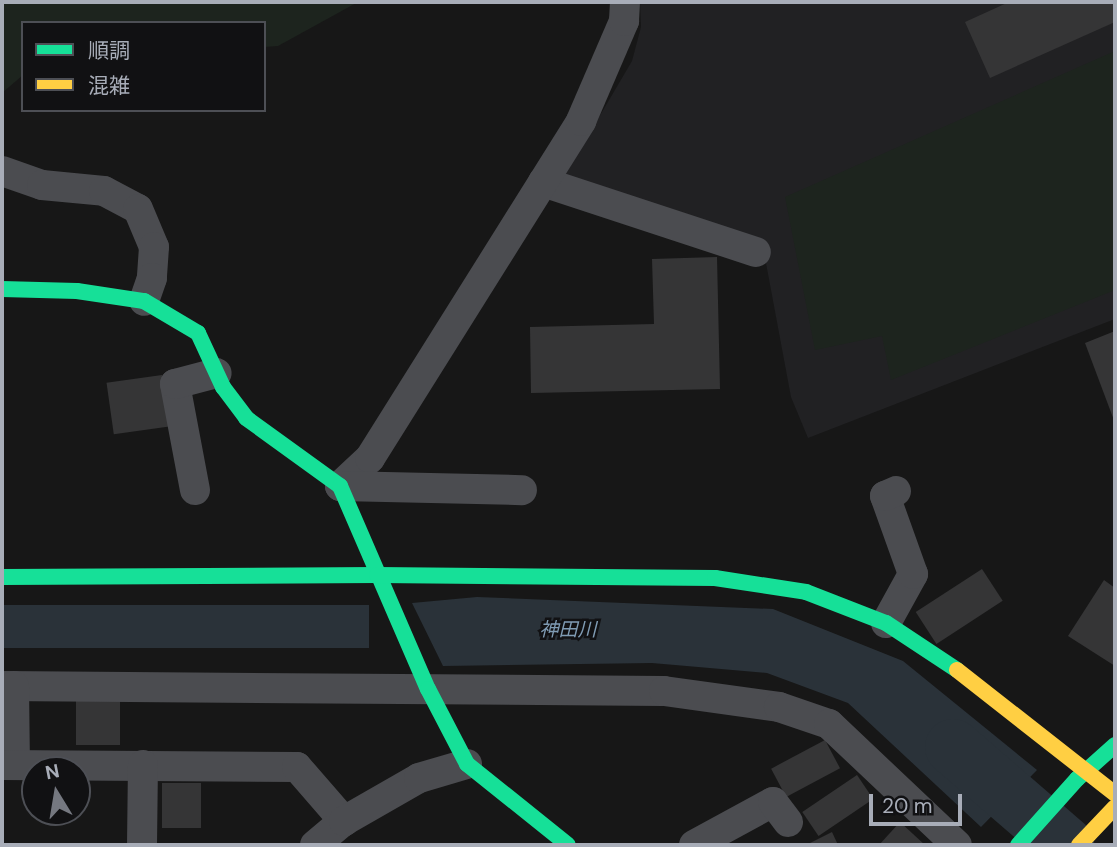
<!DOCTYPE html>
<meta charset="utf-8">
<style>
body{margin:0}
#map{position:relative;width:1117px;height:847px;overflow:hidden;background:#171717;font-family:"DM Sans","Noto Sans JP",sans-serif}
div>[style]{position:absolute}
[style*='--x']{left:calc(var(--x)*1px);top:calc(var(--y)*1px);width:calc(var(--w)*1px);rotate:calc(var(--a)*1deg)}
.built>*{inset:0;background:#212123}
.green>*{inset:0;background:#1d241e}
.water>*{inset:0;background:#2a3239;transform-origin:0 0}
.river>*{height:56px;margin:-28px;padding:0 28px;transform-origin:28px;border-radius:28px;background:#2a3239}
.building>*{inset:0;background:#353536;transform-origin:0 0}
.street>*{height:30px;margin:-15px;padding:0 15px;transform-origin:15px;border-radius:15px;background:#4b4c50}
.fast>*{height:16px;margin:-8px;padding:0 8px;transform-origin:8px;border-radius:8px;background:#16e098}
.slow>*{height:16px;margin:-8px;padding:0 8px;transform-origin:8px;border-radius:8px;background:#ffcf43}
span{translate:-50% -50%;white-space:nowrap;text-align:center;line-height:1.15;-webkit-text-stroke:5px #111113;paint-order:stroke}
.water-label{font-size:19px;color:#7f9bb3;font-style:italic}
.frame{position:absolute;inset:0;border:4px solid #a8adb8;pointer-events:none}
.legend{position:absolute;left:21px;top:21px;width:245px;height:91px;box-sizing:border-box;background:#111113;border:2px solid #4d4f55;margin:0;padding:9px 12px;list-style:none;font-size:21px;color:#a8adb8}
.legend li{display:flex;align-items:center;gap:14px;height:35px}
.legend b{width:35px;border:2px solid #4d4f55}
.north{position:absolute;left:21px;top:756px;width:70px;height:70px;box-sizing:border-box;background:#111113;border:2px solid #4d4f55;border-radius:50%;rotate:349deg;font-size:19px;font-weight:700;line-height:28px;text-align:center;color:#a8adb8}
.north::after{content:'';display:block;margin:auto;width:24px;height:32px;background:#757880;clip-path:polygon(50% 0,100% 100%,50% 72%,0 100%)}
.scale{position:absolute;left:869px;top:794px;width:93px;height:32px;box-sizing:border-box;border:4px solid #a8adb8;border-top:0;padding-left:9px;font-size:21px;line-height:24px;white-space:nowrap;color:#a8adb8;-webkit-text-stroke:5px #111113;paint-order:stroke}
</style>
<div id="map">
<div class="built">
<i style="clip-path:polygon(640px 2px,1115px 2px,1115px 319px,808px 438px,791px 397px,763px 247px,562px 180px,632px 61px,641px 27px)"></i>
</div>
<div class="green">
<i style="clip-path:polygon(2px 2px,358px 2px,278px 46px,264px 47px,264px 23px,23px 23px,23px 75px,2px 93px)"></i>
<i style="clip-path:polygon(1115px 51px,1115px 290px,891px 380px,882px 336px,815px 350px,785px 197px)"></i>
</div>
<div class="water">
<i style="clip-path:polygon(477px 597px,773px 609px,903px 661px,1037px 770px,981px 827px,848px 703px,767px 673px,652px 663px,443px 666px,412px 603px)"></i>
<i style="left:2px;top:605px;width:367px;height:43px"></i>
</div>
<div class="river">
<i style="--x:953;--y:747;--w:150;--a:40.9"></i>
</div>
<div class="building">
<i style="clip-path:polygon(1009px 2px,1115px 2px,1115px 22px,990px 78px,965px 22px)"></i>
<i style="clip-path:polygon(717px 257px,720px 389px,531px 393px,530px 327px,654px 324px,652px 259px)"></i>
<i style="clip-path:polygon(1115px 331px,1115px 423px,1085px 343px)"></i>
<i style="left:162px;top:375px;width:52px;height:56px;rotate:82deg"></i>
<i style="left:982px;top:569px;width:38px;height:79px;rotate:57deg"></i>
<i style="clip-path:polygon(1104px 580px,1115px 588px,1115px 666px,1068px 636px)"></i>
<i style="left:76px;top:701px;width:44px;height:44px"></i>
<i style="left:825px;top:740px;width:32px;height:61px;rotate:62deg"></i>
<i style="left:857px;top:775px;width:29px;height:66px;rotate:56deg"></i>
<i style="left:162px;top:783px;width:39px;height:45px"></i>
<i style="clip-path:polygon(900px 822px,925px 845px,879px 845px)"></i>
<i style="clip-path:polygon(832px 832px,838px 845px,806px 845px)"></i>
</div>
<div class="street">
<i style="--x:2;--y:171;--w:42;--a:19.3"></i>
<i style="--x:42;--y:185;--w:62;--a:5.5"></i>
<i style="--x:104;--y:191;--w:38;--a:28"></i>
<i style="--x:138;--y:209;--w:41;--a:67.2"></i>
<i style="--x:154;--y:247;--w:31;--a:94"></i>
<i style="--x:152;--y:278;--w:24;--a:109"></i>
<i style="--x:543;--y:182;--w:224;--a:18.2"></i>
<i style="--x:340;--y:486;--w:41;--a:-43"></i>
<i style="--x:370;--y:458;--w:398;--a:-57.9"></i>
<i style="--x:581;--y:121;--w:109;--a:-66.7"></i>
<i style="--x:624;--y:21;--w:19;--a:-87"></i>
<i style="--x:340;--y:486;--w:182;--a:1.3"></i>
<i style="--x:195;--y:490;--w:108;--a:-100.7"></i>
<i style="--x:175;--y:384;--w:43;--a:-14.7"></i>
<i style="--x:886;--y:623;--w:56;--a:-61.1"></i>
<i style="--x:913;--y:574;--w:83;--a:-109.7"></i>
<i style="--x:885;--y:496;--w:12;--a:-24"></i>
<i style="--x:2;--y:686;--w:662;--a:0.43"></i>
<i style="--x:664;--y:691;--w:116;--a:7.9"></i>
<i style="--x:779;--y:707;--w:53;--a:18.8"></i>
<i style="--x:829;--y:724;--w:176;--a:43.4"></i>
<i style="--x:14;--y:686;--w:78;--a:89.3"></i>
<i style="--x:2;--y:765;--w:295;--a:0.4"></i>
<i style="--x:297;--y:767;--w:72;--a:49"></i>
<i style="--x:142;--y:845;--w:80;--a:-89.3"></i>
<i style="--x:315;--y:845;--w:38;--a:-40"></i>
<i style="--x:344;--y:821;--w:86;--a:-29.8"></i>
<i style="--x:419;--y:778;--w:50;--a:-16.3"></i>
<i style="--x:694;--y:845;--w:90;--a:-28.6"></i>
<i style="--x:773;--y:802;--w:25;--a:53"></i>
</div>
<div class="fast">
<i style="--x:2;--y:289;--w:75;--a:1.5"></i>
<i style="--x:77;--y:291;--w:68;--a:8.5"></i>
<i style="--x:144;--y:301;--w:63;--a:30.7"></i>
<i style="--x:198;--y:333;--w:60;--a:65.2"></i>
<i style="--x:223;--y:387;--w:39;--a:53"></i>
<i style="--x:246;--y:418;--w:116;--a:35.9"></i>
<i style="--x:340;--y:486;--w:221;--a:66.6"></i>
<i style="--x:428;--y:689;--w:85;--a:62.5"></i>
<i style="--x:467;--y:764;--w:129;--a:38.7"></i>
<i style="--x:2;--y:577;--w:375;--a:-0.3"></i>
<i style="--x:377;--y:575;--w:338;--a:0.5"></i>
<i style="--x:715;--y:578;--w:92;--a:8.7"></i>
<i style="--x:806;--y:592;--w:86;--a:21.2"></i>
<i style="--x:886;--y:623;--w:85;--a:33.5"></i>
<i style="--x:1018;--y:845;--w:89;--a:-48.2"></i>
<i style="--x:1077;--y:779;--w:51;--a:-41.8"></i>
</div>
<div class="slow">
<i style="--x:957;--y:670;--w:201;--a:38.1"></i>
<i style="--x:1079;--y:845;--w:52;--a:-46.5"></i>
</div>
<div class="water-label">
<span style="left:568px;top:630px">神田川</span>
</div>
<div class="frame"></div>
<ul class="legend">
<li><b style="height:9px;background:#16e098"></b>順調</li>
<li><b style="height:9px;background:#ffcf43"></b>混雑</li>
</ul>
<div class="north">N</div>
<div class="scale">20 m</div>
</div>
